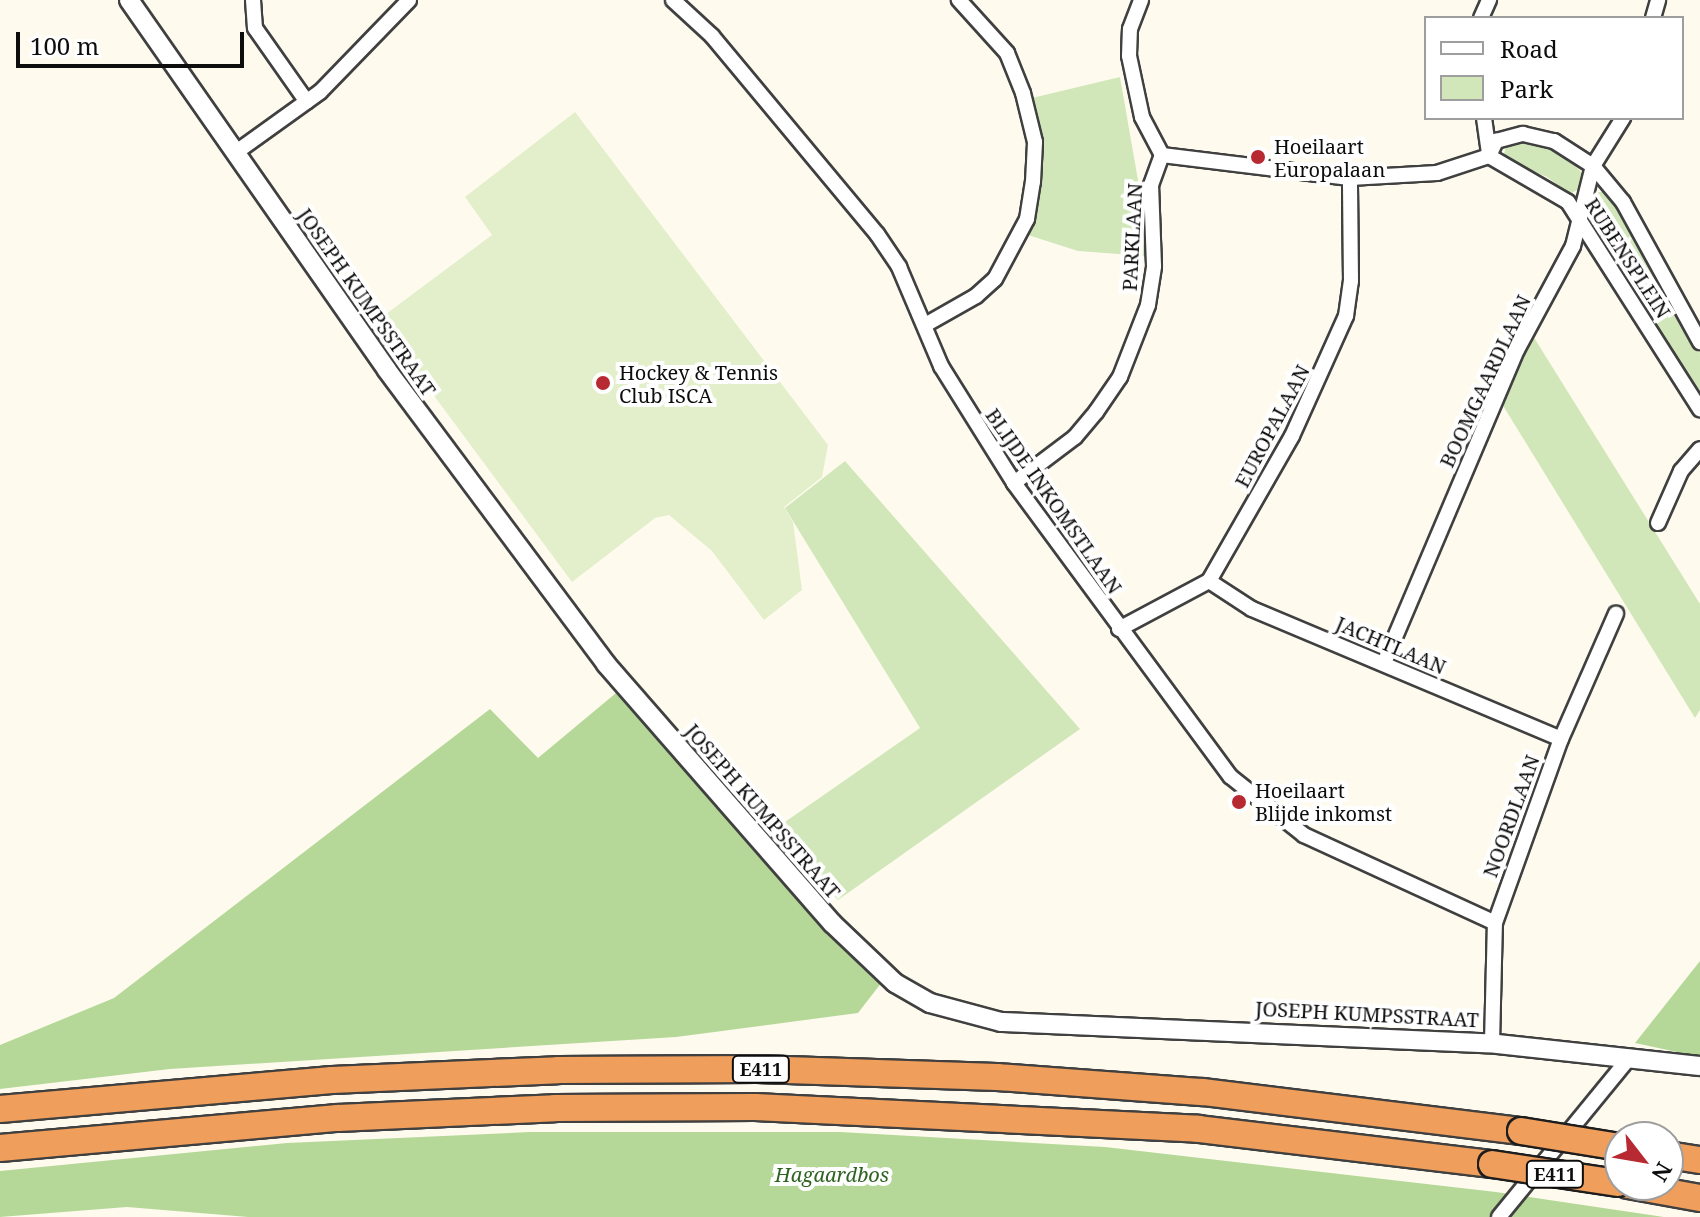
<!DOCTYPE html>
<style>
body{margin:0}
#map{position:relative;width:1700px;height:1217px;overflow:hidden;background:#fefbee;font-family:"Noto Serif",serif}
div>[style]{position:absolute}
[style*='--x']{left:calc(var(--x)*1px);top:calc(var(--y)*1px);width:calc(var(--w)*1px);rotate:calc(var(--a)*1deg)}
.green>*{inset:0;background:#d1e7b9}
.forest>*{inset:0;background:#b5d899}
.pitch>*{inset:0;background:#e2efca}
.roads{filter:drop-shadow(2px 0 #404040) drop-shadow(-2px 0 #404040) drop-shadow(0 2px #404040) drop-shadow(0 -2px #404040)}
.minor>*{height:14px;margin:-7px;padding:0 7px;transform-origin:7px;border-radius:7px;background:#fff}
.tertiary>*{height:18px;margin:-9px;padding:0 9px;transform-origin:9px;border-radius:9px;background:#fff}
.motorway>*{height:26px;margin:-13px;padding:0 13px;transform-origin:13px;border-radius:13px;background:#ef9e5b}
.bridges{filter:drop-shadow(2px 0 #1e1e1e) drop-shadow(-2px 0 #1e1e1e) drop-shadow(0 2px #1e1e1e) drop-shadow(0 -2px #1e1e1e)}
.motorway-bridge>*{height:26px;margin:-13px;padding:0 13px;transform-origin:13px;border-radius:13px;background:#ef9e5b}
.dots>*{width:22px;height:22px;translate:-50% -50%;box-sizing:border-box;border:4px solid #fff;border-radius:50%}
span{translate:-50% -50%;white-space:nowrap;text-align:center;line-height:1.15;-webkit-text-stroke:8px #fff;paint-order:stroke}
.shield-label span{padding:2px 6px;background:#fff;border:2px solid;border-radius:6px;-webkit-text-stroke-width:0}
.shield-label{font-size:18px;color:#0d0d0d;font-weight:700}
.poi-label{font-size:20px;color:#0d0d0d}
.left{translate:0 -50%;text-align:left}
.street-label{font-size:20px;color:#0d0d0d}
.park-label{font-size:20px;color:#2e6320;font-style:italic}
.legend{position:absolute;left:1424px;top:16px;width:260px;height:104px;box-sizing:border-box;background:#fff;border:2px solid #9e9e9e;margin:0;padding:10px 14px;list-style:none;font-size:24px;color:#0d0d0d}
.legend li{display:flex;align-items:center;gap:16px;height:40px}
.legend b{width:40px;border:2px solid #9e9e9e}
.north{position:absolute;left:1604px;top:1121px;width:80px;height:80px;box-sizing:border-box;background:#fff;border:2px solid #9e9e9e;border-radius:50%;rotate:121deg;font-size:22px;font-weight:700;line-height:32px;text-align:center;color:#0d0d0d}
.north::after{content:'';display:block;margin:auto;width:28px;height:36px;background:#b82a31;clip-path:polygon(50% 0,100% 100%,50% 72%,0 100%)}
.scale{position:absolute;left:16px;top:32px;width:228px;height:36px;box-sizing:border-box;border:4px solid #0d0d0d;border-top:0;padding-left:10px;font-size:24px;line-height:28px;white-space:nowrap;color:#0d0d0d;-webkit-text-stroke:6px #fff;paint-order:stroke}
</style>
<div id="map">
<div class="green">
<i style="clip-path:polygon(1120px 77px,1146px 226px,1145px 256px,1078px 251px,1028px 235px,1043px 169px,1032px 98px)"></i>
<i style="clip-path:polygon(1520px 140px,1561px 151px,1582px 173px,1579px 189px,1570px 194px,1547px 177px,1503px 158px,1506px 146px)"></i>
<i style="clip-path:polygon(1595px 192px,1609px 192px,1700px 353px,1700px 398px,1591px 224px)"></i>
<i style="clip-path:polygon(1533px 336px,1700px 604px,1700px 710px,1695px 718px,1502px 404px)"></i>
<i style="clip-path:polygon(845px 461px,1080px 729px,838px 900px,772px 831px,920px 728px,785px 508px)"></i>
</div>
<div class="forest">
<i style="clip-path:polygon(616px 693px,882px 982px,858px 1013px,676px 1037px,170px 1069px,0 1089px,0 1045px,114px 998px,490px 709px,538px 758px)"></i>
<i style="clip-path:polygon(1700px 961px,1700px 1057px,1635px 1043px)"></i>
<i style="clip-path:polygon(530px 1132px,840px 1132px,1105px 1147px,1496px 1192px,1664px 1217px,248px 1217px,127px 1207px,0 1217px,0 1171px,287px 1143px)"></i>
</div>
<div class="pitch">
<i style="clip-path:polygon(575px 112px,828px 445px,822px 477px,784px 507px,793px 522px,802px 590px,764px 620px,712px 551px,669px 515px,655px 518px,572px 582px,378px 320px,492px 235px,465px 197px)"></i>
</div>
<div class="roads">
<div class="minor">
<i style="--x:253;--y:0;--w:28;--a:86"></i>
<i style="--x:255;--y:28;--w:90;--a:54.9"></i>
<i style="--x:673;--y:0;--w:53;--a:42.7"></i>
<i style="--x:712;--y:36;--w:258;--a:50.2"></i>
<i style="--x:877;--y:234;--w:40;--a:56"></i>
<i style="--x:899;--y:267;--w:108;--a:67"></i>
<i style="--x:941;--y:366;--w:138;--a:58"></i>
<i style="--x:1014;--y:483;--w:365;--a:53.6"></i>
<i style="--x:1231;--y:777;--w:93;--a:38.5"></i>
<i style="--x:1304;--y:835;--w:210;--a:24.7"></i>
<i style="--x:1481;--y:18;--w:20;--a:-66"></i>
<i style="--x:1653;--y:18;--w:19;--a:-74"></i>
<i style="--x:1484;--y:118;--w:37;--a:82"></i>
<i style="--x:235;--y:153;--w:105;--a:-35.7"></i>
<i style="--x:320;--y:92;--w:128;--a:-45.9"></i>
<i style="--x:1162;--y:155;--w:189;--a:7"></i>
<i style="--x:1350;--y:178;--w:87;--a:-3.3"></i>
<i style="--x:1437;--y:173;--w:55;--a:-18.1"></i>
<i style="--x:1489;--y:156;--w:91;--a:30.2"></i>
<i style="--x:1568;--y:202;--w:246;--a:57.5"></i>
<i style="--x:1489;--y:156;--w:17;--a:-65"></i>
<i style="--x:1496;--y:141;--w:28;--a:-15"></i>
<i style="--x:1523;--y:134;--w:32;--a:13"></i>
<i style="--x:1554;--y:141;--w:46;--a:32.7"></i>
<i style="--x:1593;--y:166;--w:47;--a:50.2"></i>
<i style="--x:1623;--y:202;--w:160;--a:61.2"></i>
<i style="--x:925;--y:325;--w:59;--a:-29.6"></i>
<i style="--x:976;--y:296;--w:25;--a:-42"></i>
<i style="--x:995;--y:279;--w:68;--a:-61.9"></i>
<i style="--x:1027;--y:219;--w:37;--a:-81"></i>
<i style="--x:1033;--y:182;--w:40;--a:-87.1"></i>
<i style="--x:1035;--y:142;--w:50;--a:-103.8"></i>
<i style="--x:1023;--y:93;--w:43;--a:-111.8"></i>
<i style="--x:1007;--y:53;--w:72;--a:-132.2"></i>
<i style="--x:1014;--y:483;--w:76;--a:-37"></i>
<i style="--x:1075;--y:437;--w:33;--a:-50"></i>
<i style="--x:1096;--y:412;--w:42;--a:-55.6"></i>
<i style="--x:1120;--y:377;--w:77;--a:-68.7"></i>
<i style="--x:1148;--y:305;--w:39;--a:-81"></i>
<i style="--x:1154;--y:266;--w:81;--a:-92.1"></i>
<i style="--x:1151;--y:185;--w:32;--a:-70"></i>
<i style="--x:1162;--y:155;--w:43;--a:-117.8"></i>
<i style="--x:1142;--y:117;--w:62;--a:-102"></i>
<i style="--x:1129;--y:56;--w:27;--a:-88"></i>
<i style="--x:1130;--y:29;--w:31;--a:-69"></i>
<i style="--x:1658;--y:523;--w:57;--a:-66.1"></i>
<i style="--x:1681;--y:471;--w:29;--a:-49"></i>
<i style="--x:1209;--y:581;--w:51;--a:33.1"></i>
<i style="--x:1252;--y:609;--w:335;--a:22.8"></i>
<i style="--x:1119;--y:629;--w:102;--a:-28.1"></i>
<i style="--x:1209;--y:581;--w:167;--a:-60.2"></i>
<i style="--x:1292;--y:436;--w:132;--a:-65.8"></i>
<i style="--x:1346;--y:316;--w:35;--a:-82"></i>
<i style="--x:1351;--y:281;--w:103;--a:-90.6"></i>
<i style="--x:1384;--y:663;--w:340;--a:-67"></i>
<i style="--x:1517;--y:350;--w:118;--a:-61.7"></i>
<i style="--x:1573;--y:246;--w:82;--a:-76"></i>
<i style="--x:1593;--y:166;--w:57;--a:-58"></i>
<i style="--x:1492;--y:1043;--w:120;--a:-88.6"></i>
<i style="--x:1495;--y:923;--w:195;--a:-70.3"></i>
<i style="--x:1561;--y:739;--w:137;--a:-66.3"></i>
<i style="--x:1499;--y:1217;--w:207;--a:-50.7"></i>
</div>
<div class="tertiary">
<i style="--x:129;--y:0;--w:451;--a:55.1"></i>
<i style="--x:387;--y:370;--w:367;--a:53.3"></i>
<i style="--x:606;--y:664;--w:344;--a:48.9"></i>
<i style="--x:832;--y:923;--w:87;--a:43.6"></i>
<i style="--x:895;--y:983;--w:40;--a:29.7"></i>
<i style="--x:930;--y:1003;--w:73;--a:15"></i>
<i style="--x:1001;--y:1022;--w:487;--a:2.5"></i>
<i style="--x:1488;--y:1043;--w:213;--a:6.2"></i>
</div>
<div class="motorway">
<i style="--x:0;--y:1109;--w:333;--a:-5"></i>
<i style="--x:332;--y:1080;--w:226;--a:-2.5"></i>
<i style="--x:558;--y:1070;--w:199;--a:-0.3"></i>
<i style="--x:757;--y:1069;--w:240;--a:1.9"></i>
<i style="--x:997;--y:1077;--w:207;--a:4.2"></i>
<i style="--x:1203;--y:1092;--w:320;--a:7"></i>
<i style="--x:0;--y:1148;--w:339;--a:-5.1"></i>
<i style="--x:338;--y:1118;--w:217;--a:-2.6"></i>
<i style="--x:555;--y:1108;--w:200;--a:-0.3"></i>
<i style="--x:755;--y:1107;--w:444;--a:2.8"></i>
<i style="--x:1198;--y:1129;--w:296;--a:6.8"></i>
<i style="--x:1668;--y:1155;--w:32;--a:9"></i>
<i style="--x:1628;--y:1185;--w:73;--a:10.2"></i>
</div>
</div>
<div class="bridges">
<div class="motorway-bridge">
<i style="--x:1521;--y:1131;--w:100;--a:9.2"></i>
<i style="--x:1492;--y:1164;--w:127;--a:8.6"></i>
</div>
</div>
<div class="dots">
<i style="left:1258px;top:157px;background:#b82a31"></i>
<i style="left:603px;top:383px;background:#b82a31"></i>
<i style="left:1239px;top:802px;background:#b82a31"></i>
</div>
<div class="shield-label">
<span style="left:761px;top:1069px">E411</span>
<span style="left:1555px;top:1174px">E411</span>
</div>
<div class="poi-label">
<span class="left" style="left:1274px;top:158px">Hoeilaart<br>Europalaan</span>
<span class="left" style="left:619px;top:384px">Hockey &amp; Tennis<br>Club ISCA</span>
<span class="left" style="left:1255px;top:802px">Hoeilaart<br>Blijde inkomst</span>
</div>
<div class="street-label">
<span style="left:1132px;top:237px;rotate:-87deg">PARKLAAN</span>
<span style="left:1628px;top:258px;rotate:57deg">RUBENSPLEIN</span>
<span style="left:367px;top:302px;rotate:55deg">JOSEPH KUMPSSTRAAT</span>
<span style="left:1485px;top:381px;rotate:-65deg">BOOMGAARDLAAN</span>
<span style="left:1272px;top:426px;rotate:-62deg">EUROPALAAN</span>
<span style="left:1054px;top:501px;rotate:55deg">BLIJDE INKOMSTLAAN</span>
<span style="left:1391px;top:645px;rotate:23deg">JACHTLAAN</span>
<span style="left:763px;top:811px;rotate:49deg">JOSEPH KUMPSSTRAAT</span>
<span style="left:1511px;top:816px;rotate:-70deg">NOORDLAAN</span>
<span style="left:1367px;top:1014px;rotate:3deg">JOSEPH KUMPSSTRAAT</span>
</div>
<div class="park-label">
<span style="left:832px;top:1174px">Hagaardbos</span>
</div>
<ul class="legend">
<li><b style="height:10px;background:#fff"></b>Road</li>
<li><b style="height:22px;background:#d1e7b9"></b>Park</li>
</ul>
<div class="north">N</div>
<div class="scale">100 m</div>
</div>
